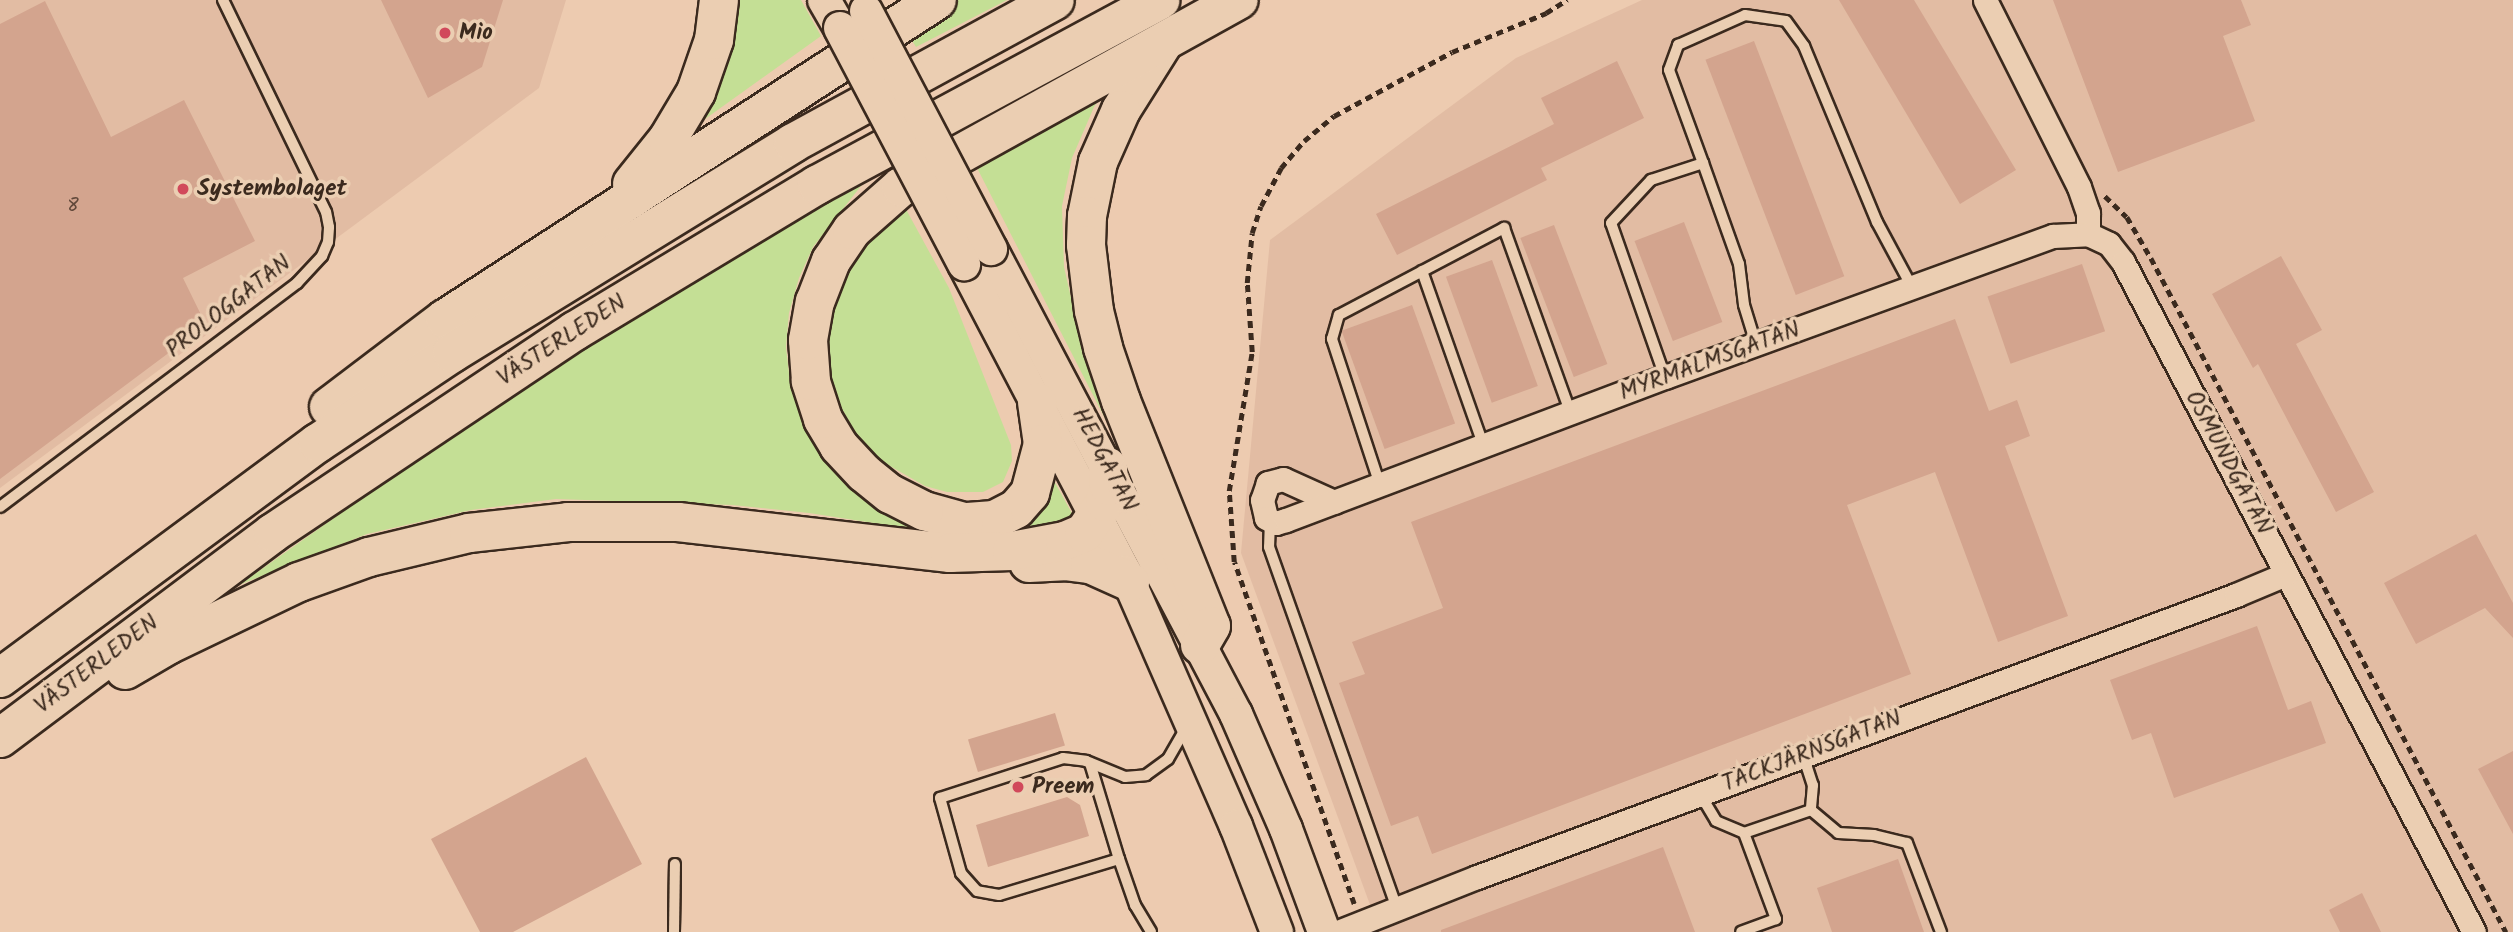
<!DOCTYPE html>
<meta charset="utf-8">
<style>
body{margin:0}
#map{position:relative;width:2513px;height:932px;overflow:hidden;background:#edcbb0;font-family:Kalam,sans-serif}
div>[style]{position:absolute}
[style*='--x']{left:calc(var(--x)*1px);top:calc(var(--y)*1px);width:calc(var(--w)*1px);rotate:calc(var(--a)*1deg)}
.built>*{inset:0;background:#e2bca3}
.green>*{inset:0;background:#c4df95}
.building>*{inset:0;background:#d3a48e;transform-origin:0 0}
.path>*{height:4.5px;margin-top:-2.25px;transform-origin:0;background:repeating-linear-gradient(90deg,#3b2a1e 0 7px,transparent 0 12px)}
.roads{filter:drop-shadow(2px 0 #3b2a1e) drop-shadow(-2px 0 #3b2a1e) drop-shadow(0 2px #3b2a1e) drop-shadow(0 -2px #3b2a1e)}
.lane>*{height:10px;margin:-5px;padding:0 5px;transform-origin:5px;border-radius:5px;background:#ebceb2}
.street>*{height:23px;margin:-11.5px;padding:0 11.5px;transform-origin:11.5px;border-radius:11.5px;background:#ebceb2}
.secondary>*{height:32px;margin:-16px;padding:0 16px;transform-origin:16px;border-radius:16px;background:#ebceb2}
.highway>*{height:38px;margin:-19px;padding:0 19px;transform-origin:19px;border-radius:19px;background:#ebceb2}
.bridges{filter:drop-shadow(2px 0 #3b2a1e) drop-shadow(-2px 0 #3b2a1e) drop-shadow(0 2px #3b2a1e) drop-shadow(0 -2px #3b2a1e)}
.secondary-bridge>*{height:32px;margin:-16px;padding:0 16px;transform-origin:16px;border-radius:16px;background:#ebceb2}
.dots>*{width:19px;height:19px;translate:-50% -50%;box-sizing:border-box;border:4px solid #ebceb2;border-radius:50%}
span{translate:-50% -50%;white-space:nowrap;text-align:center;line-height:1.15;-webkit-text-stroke:7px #ebceb2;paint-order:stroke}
.number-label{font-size:19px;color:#61483a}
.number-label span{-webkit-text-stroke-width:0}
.poi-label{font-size:23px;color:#3b2a1e;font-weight:700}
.left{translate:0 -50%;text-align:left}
.street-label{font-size:23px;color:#3b2a1e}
</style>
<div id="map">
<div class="built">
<i style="clip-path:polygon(0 0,566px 0,539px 88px,0 488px)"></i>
<i style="clip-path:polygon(1642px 0,2513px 0,2513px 932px,1380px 932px,1241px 553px,1270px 240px,1516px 58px)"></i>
</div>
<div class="green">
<i style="clip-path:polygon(726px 0,801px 0,821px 36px,687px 132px)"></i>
<i style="clip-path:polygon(958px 0,1007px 0,916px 47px,906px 31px)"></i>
<i style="clip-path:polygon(1108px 86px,1094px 107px,1072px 158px,1062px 206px,1064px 267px,1080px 337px,1143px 493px,973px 160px)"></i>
<i style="clip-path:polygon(868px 177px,813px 247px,799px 278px,789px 313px,786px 347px,790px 382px,812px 430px,944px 530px,1052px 477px,1074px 517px,1017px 535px,951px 535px,809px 513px,732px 505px,556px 499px,471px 510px,367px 534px,239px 585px,514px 391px)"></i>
<i style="clip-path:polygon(902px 202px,949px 288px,1011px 445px,1012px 461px,1003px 482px,983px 492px,947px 492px,925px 486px,883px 462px,861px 442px,831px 390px,825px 367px,825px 323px,855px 250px)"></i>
</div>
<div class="building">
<i style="clip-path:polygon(381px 0,503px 0,482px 67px,428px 98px)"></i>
<i style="clip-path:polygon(1839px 0,1914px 0,2016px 170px,1960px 204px)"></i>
<i style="clip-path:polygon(2053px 0,2241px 0,2251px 25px,2223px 36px,2255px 121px,2118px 172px)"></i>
<i style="clip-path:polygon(45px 1px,111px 137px,184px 100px,255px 241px,183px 278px,206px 325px,0 479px,0 24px)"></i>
<i style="left:1754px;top:41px;width:252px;height:52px;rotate:69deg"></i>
<i style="clip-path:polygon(1617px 61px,1644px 118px,1541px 168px,1547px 180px,1397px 255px,1376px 214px,1554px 124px,1541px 98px)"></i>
<i style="left:1684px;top:222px;width:107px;height:53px;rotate:69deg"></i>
<i style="left:1554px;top:225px;width:149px;height:36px;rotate:69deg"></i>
<i style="clip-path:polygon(2281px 256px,2322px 330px,2296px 344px,2374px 492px,2336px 512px,2258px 364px,2253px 368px,2212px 294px)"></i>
<i style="left:1492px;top:260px;width:134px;height:49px;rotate:70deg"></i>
<i style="left:2082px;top:264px;width:71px;height:100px;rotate:71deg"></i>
<i style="left:1412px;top:305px;width:126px;height:75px;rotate:70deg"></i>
<i style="clip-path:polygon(1955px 319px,1989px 411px,2017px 400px,2030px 436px,2005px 446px,2068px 616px,1998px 642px,1935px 472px,1847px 505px,1911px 674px,1432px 854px,1418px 816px,1391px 826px,1339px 683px,1365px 674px,1352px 642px,1443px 608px,1411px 522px)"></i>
<i style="clip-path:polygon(2476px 534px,2513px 603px,2513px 638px,2485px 608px,2416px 644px,2384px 583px)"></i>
<i style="clip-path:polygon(2257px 626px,2288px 710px,2311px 701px,2326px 743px,2174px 798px,2151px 733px,2132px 740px,2110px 680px)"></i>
<i style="left:1055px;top:713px;width:34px;height:91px;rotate:73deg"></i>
<i style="clip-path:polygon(2513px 751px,2513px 834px,2478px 769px)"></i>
<i style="clip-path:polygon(586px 757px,642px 864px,513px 932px,480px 932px,431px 839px)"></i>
<i style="clip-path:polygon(1067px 797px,1080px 805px,1089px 836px,988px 867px,976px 825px)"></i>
<i style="clip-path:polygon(1663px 847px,1695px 932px,1441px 932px,1441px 930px)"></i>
<i style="clip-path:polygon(1898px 859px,1924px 932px,1832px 932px,1817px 888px)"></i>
<i style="clip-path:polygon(2362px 893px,2381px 932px,2340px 932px,2329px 910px)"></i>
</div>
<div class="path">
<i style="--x:2105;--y:196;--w:30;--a:44"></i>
<i style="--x:2127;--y:217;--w:48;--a:59.7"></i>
<i style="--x:2151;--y:258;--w:762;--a:62.22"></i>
<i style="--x:1354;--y:904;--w:362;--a:-109.3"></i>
<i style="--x:1234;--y:562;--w:71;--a:-94"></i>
<i style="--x:1229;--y:491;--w:141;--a:-80.6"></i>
<i style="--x:1252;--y:352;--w:69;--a:-94.1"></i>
<i style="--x:1247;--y:283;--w:50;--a:-84.3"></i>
<i style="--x:1252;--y:233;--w:28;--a:-72"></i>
<i style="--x:1261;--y:206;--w:43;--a:-62.2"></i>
<i style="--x:1281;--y:168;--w:35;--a:-50"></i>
<i style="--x:1304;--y:141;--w:39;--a:-40"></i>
<i style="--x:1334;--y:116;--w:134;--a:-28.5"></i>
<i style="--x:1452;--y:52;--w:102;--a:-22.5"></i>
<i style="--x:1546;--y:13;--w:25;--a:-32"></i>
</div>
<div class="roads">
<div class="lane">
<i style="--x:1703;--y:163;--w:99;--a:-110.1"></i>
<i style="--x:1669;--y:70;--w:27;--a:-70"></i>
<i style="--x:1678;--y:45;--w:73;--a:-24.1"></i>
<i style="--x:1745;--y:15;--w:41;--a:8.3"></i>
<i style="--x:1786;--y:21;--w:31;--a:54"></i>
<i style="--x:1804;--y:46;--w:191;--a:67.5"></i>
<i style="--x:1877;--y:222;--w:74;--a:61.7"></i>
<i style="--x:1422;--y:271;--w:187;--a:70.6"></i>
<i style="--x:1665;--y:377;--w:163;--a:-109.3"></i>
<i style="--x:1611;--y:223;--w:59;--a:-47.1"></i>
<i style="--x:1651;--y:180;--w:55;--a:-18.1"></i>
<i style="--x:1703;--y:163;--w:107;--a:70.4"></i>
<i style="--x:1739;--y:264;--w:41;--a:83"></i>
<i style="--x:1744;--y:305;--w:41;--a:72.9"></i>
<i style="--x:1380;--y:485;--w:154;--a:-108.2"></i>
<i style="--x:1332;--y:339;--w:25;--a:-74"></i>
<i style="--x:1339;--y:315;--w:187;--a:-27.8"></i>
<i style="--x:1504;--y:228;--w:198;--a:70.2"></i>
<i style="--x:0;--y:507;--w:372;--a:-37"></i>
<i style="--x:297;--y:283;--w:37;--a:-47"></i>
<i style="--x:322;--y:256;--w:15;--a:-67"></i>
<i style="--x:328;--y:242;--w:15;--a:-86"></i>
<i style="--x:329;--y:227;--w:15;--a:-101"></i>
<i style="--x:326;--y:212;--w:236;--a:-115.9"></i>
<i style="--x:1270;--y:520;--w:27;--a:92"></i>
<i style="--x:1269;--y:547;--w:383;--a:70.5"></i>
<i style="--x:1803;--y:755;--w:32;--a:72"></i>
<i style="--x:1813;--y:785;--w:25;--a:95"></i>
<i style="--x:1811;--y:810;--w:35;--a:40"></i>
<i style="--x:1838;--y:833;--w:36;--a:3"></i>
<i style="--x:1874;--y:835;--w:34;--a:14"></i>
<i style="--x:1907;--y:843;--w:95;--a:69.1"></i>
<i style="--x:1090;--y:763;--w:100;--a:73.2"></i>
<i style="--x:1119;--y:859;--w:125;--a:163.3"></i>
<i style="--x:999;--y:895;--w:22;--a:-170"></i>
<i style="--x:977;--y:891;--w:24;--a:-132"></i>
<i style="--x:961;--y:873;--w:78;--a:-105.6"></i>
<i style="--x:940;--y:798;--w:129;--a:-18"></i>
<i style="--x:1063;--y:758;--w:23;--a:7"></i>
<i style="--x:1086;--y:761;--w:42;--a:22.3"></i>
<i style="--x:1125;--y:777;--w:21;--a:-5"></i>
<i style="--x:1146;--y:775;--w:27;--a:-36"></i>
<i style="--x:1168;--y:759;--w:38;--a:-60"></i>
<i style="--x:1700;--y:794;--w:31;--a:59"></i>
<i style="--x:1716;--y:821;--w:30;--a:23"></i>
<i style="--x:1744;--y:833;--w:92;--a:69.6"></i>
<i style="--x:1776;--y:919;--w:37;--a:160"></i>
<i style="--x:1744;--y:833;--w:71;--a:-18.9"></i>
<i style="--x:1119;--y:859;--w:49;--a:70.8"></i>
<i style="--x:1135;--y:905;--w:31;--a:59"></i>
<i style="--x:674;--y:932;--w:68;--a:-89.2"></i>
</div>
<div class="street">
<i style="--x:1985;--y:0;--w:209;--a:63.3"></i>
<i style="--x:2079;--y:187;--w:28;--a:71"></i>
<i style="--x:2088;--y:213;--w:21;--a:90"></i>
<i style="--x:1334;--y:502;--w:56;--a:-155.7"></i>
<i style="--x:1283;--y:479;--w:16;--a:165"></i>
<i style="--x:1268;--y:483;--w:18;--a:109"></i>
<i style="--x:1262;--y:500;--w:18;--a:77"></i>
<i style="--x:1266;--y:518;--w:11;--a:27"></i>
<i style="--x:1276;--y:523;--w:10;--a:-17"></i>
<i style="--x:1286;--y:520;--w:405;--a:-20.7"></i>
<i style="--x:1665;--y:377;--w:413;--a:-20"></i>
<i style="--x:2053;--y:236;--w:35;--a:-3"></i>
<i style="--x:2088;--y:234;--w:23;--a:25"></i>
<i style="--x:2109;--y:244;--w:23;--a:52"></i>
<i style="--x:2123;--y:262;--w:756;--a:62.35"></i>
<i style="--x:1338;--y:932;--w:149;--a:-21.6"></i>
<i style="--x:1477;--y:877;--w:810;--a:-20.38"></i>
<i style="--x:2236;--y:595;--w:54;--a:-22.8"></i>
</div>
<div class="secondary">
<i style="--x:824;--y:0;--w:32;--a:60"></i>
<i style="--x:991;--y:249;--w:526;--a:62.22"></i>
<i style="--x:1236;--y:714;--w:125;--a:66.5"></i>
<i style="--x:1286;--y:829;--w:110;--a:69.7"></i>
<i style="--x:964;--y:264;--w:348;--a:62.4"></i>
<i style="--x:1125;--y:572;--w:277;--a:66.4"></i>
<i style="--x:1236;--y:826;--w:114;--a:68.9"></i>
</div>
<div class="highway">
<i style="--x:1162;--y:45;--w:77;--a:122.2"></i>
<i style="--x:1121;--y:110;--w:57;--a:113.9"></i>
<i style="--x:1098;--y:162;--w:55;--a:101.5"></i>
<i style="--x:1087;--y:216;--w:29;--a:92"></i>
<i style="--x:1086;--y:245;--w:66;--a:83.1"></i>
<i style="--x:1094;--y:311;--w:38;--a:76"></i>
<i style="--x:1103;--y:348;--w:56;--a:71.2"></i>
<i style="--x:1121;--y:401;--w:242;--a:68.2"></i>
<i style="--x:1211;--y:626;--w:22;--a:120"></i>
<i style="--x:632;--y:184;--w:58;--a:-51.3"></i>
<i style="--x:668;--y:139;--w:55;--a:-59.2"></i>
<i style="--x:696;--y:92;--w:55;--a:-70.9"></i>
<i style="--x:714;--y:40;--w:40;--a:-82.9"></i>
<i style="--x:1037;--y:402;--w:42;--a:81.9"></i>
<i style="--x:1043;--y:444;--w:51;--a:104.9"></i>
<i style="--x:1030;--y:493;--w:21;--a:131"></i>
<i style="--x:1016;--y:509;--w:25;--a:153"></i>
<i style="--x:994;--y:520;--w:30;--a:176"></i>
<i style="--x:964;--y:522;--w:41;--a:-164.6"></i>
<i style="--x:924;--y:511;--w:38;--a:-153"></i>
<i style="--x:890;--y:494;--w:33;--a:-141"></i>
<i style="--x:864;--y:473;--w:37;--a:-133"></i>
<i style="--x:839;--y:446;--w:31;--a:-121"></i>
<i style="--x:823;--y:419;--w:40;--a:-108"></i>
<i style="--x:811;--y:381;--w:41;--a:-94.2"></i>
<i style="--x:808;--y:340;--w:39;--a:-80"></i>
<i style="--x:815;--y:302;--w:44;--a:-68.7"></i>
<i style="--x:831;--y:261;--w:37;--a:-56"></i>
<i style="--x:852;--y:230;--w:65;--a:-41.3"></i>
<i style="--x:901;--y:187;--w:386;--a:-29"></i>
<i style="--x:329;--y:407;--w:146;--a:-37.2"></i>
<i style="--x:445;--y:319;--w:586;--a:-32.96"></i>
<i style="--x:1029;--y:563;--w:35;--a:-3"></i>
<i style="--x:1064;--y:561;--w:26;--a:7"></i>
<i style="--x:1090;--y:564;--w:44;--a:24.2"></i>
<i style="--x:125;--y:670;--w:50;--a:-30.2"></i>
<i style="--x:168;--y:645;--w:145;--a:-25.7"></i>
<i style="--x:299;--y:582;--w:74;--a:-19.7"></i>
<i style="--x:369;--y:557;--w:103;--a:-13.5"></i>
<i style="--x:469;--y:533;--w:100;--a:-6.3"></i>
<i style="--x:568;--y:522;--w:110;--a:0"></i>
<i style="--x:678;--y:522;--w:274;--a:6.5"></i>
<i style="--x:950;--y:553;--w:62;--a:-1.8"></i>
<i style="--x:1012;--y:551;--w:54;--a:-10.7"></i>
<i style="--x:1065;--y:541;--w:21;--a:-23"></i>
<i style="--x:1084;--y:533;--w:37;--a:-56"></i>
<i style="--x:1105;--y:502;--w:16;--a:-76"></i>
<i style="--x:1109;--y:486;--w:19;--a:-93"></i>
<i style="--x:0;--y:678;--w:395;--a:-36.5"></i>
<i style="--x:318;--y:443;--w:161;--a:-33.9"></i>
<i style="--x:452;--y:353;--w:400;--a:-31.6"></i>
<i style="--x:793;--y:143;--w:298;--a:-28.6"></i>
<i style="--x:0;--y:738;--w:341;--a:-36.9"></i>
<i style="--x:273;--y:533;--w:363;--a:-33.8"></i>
<i style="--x:575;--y:331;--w:283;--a:-31.1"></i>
<i style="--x:817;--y:185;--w:390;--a:-28.3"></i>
</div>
</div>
<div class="bridges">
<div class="secondary-bridge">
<i style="--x:866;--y:11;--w:269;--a:62.3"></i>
<i style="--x:840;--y:28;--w:267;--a:62.3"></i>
</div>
</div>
<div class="dots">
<i style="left:445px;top:33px;background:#d1495b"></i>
<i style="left:183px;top:189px;background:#d1495b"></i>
<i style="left:1018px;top:787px;background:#d1495b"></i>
</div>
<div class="number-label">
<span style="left:73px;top:207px">8</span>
</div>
<div class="poi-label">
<span class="left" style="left:459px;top:33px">Mio</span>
<span class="left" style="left:197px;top:189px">Systembolaget</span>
<span class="left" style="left:1032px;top:787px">Preem</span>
</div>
<div class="street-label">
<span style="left:229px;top:307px;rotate:-38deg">PROLOGGATAN</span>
<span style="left:562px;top:341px;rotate:-33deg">VÄSTERLEDEN</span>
<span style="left:1710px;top:362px;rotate:-20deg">MYRMALMSGATAN</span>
<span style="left:1104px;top:460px;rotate:62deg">HEDGATAN</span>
<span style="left:2228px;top:463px;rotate:62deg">OSMUNDGATAN</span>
<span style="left:97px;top:665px;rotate:-37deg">VÄSTERLEDEN</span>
<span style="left:1812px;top:752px;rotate:-21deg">TACKJÄRNSGATAN</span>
</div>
</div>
